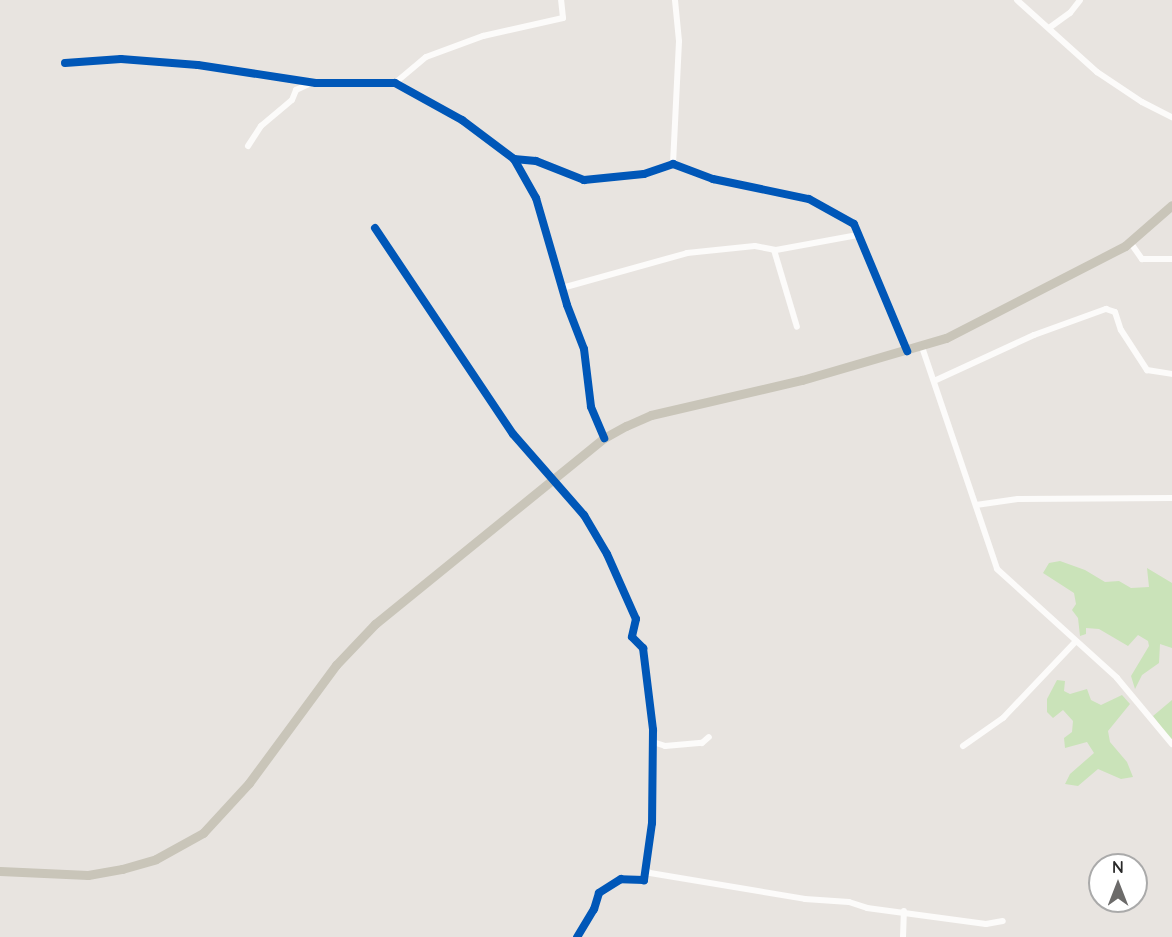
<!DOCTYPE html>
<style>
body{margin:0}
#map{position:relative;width:1172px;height:937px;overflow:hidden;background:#e8e4e0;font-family:Quicksand,sans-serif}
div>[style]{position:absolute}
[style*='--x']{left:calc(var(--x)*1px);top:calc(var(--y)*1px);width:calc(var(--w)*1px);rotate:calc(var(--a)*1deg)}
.green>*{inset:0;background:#cae3b9}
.street>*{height:6px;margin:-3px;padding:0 3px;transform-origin:3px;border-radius:3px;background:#fcfbfa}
.primary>*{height:9px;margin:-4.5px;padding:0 4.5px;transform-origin:4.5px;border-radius:4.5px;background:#c9c5b9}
.cycleway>*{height:8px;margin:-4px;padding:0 4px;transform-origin:4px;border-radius:4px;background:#0057b8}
span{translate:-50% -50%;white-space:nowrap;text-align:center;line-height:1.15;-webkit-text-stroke:4.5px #fff;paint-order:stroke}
.north{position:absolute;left:1088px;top:853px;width:60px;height:60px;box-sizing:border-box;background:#fff;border:2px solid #aaa;border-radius:50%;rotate:0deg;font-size:16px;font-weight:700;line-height:24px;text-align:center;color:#2a2a2a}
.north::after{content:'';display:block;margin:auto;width:21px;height:27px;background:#6c6b6a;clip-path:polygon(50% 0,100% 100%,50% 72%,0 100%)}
</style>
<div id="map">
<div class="green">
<i style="clip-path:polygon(1060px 561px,1085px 570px,1105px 582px,1119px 581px,1131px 588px,1149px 587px,1147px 568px,1172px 583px,1172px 648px,1160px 644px,1159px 663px,1142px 675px,1135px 689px,1131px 676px,1149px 646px,1148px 641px,1138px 635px,1128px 646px,1099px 629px,1086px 628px,1086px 634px,1080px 636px,1078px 618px,1072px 610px,1076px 604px,1074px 593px,1043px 573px,1049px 563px)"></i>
<i style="clip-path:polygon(1057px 680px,1065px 681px,1064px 691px,1070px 694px,1087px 689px,1091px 700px,1101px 705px,1122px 695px,1130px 704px,1108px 731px,1110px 742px,1127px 762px,1133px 777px,1121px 779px,1098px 769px,1078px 786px,1065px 784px,1070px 774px,1094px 753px,1087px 742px,1065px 748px,1064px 738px,1072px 732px,1073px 721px,1063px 710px,1053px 718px,1047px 712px,1047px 699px)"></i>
<i style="clip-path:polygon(1172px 700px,1172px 741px,1153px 716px)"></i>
</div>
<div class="street">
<i style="--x:1017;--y:0;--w:108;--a:42"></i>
<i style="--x:1097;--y:72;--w:54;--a:33.7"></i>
<i style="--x:1142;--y:102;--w:34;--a:27"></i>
<i style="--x:1049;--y:28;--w:26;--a:-36"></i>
<i style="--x:1070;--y:13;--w:16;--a:-52"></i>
<i style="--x:65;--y:63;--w:56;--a:-4.1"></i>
<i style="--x:121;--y:59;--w:77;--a:4.5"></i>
<i style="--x:198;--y:65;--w:119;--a:8.7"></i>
<i style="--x:316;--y:83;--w:79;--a:0"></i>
<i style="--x:395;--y:83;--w:77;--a:28.9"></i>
<i style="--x:462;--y:120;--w:65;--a:36.9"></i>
<i style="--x:514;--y:159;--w:45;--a:60.6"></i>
<i style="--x:536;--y:198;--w:111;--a:73.8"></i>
<i style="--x:567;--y:305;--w:47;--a:68.9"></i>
<i style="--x:584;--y:349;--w:58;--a:83.1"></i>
<i style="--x:591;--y:407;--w:34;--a:67"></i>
<i style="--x:395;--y:83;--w:40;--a:-40"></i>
<i style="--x:426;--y:57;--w:61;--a:-20.2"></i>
<i style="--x:483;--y:36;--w:82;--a:-12.7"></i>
<i style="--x:563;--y:18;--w:18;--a:-96"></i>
<i style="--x:248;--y:146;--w:24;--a:-57"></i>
<i style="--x:261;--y:126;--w:40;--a:-40"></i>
<i style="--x:292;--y:100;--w:11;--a:-68"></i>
<i style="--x:296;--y:90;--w:17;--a:-25"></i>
<i style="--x:514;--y:159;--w:22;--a:5"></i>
<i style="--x:536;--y:161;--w:52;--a:21.6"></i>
<i style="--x:584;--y:180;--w:60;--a:-5.7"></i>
<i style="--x:644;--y:174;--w:31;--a:-19"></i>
<i style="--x:673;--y:164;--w:43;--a:20.6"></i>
<i style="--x:713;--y:179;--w:98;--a:11.8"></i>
<i style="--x:809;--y:199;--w:51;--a:29.1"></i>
<i style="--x:854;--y:224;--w:138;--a:67.3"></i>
<i style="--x:673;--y:164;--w:123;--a:-87.2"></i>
<i style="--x:679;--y:41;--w:41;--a:-95.6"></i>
<i style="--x:375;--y:228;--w:248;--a:56.2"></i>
<i style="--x:513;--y:434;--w:108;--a:48.8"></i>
<i style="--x:584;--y:515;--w:45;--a:59.5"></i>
<i style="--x:607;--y:554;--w:71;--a:66"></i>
<i style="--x:636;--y:619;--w:18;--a:103"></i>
<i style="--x:632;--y:637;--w:16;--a:45"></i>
<i style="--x:643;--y:648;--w:83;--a:83"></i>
<i style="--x:653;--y:730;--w:93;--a:90.6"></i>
<i style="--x:652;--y:823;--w:58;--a:98"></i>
<i style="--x:644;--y:880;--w:23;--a:-178"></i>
<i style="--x:621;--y:879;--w:26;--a:148"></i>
<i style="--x:599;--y:893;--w:17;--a:107"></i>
<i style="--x:594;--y:909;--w:33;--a:121"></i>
<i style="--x:1130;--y:242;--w:21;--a:55"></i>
<i style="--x:1142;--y:259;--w:30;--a:0"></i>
<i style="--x:774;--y:250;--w:80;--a:73.4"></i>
<i style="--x:562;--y:288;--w:130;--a:-15.6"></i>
<i style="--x:687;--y:253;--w:68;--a:-5.9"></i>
<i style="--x:755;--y:246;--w:21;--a:11"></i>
<i style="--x:776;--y:250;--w:83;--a:-10.4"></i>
<i style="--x:922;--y:347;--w:234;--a:71.3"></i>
<i style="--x:997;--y:569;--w:162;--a:42.2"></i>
<i style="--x:1117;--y:678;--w:86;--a:50.2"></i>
<i style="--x:934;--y:381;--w:110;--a:-24.7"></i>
<i style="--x:1034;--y:335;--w:77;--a:-19.9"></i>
<i style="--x:1106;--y:309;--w:9;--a:18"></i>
<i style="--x:1115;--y:312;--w:19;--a:72"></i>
<i style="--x:1121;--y:330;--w:48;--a:57"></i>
<i style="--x:1147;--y:370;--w:25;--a:9"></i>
<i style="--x:976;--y:505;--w:42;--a:-8.1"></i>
<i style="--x:1018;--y:499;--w:154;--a:-0.4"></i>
<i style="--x:653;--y:742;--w:13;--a:18"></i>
<i style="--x:665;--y:746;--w:37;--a:-5"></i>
<i style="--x:702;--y:743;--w:9;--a:-41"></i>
<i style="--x:963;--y:746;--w:49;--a:-35"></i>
<i style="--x:1003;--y:718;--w:105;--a:-46.5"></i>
<i style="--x:645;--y:869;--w:6;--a:39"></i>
<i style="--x:650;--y:873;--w:157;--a:9.5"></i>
<i style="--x:805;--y:899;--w:44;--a:3.9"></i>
<i style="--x:849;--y:902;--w:19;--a:18"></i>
<i style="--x:867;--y:908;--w:120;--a:7.7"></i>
<i style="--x:986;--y:924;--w:17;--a:-10"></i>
<i style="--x:903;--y:937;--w:26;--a:-88"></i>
</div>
<div class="primary">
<i style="--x:0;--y:871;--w:88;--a:2.6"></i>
<i style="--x:88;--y:875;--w:35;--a:-10"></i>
<i style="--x:122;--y:869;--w:35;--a:-16"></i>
<i style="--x:156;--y:859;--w:54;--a:-29"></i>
<i style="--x:203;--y:833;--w:68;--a:-47.4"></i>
<i style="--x:249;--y:783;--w:147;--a:-53.6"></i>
<i style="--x:336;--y:665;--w:57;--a:-46.4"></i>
<i style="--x:375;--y:624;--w:295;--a:-39.1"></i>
<i style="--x:604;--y:438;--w:25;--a:-29"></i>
<i style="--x:626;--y:426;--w:27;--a:-24"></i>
<i style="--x:651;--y:415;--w:155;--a:-13.1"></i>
<i style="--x:802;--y:380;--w:150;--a:-16.3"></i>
<i style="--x:946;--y:338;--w:201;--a:-27.2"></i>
<i style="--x:1125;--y:246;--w:62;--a:-41.1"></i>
</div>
<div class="cycleway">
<i style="--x:65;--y:63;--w:56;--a:-4.1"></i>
<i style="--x:121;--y:59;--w:77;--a:4.5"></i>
<i style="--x:198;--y:65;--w:119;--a:8.7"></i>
<i style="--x:316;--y:83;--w:79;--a:0"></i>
<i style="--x:395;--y:83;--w:77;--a:28.9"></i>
<i style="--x:462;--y:120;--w:65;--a:36.9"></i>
<i style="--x:514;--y:159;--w:45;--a:60.6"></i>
<i style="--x:536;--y:198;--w:111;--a:73.8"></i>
<i style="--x:567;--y:305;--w:47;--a:68.9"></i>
<i style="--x:584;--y:349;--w:58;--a:83.1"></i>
<i style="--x:591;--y:407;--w:34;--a:67"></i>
<i style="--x:514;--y:159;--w:22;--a:5"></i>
<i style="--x:536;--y:161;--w:52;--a:21.6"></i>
<i style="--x:584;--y:180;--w:60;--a:-5.7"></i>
<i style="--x:644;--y:174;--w:31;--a:-19"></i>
<i style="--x:673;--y:164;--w:43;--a:20.6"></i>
<i style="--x:713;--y:179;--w:98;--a:11.8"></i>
<i style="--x:809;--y:199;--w:51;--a:29.1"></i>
<i style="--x:854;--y:224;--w:138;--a:67.3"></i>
<i style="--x:375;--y:228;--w:248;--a:56.2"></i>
<i style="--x:513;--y:434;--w:108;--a:48.8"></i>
<i style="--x:584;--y:515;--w:45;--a:59.5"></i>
<i style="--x:607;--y:554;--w:71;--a:66"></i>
<i style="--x:636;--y:619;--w:18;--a:103"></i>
<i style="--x:632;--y:637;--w:16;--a:45"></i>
<i style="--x:643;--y:648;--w:83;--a:83"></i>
<i style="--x:653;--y:730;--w:93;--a:90.6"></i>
<i style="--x:652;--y:823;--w:58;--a:98"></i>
<i style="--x:644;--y:880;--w:23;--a:-178"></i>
<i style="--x:621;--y:879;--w:26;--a:148"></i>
<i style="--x:599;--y:893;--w:17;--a:107"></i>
<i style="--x:594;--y:909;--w:33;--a:121"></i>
</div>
<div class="north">N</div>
</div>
